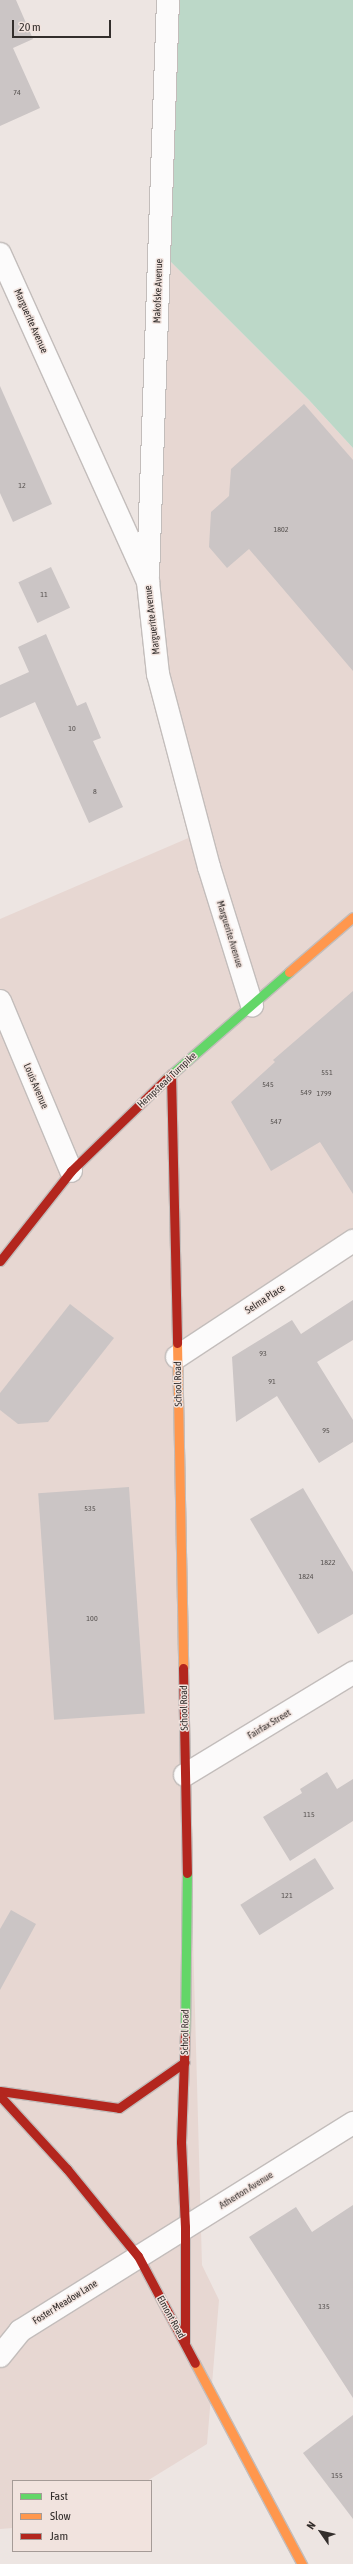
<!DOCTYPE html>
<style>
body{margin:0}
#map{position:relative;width:353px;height:2564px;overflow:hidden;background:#ede5e2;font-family:"Asap Condensed",sans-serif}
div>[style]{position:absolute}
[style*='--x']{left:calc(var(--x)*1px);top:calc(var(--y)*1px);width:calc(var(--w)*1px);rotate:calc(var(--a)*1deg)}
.built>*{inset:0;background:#e7d7d2}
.green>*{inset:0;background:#bcd8c8}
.building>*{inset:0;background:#cbc5c5;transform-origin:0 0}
.roads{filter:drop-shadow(1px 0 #c3bdbb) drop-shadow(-1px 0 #c3bdbb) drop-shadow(0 1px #c3bdbb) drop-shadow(0 -1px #c3bdbb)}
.street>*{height:22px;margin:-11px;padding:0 11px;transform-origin:11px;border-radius:11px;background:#fcfbfb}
.fast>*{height:9px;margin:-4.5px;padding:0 4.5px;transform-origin:4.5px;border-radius:4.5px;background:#63d668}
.slow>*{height:9px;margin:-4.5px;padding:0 4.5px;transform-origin:4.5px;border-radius:4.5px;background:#ff974d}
.jam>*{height:9px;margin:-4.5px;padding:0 4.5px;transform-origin:4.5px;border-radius:4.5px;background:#b3261e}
span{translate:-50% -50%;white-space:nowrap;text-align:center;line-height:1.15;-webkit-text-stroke:3px #f1e3de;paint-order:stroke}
.number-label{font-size:8px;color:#595452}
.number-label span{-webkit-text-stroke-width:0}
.street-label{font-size:10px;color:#332e2c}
.legend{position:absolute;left:12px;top:2480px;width:140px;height:72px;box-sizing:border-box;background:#f1e3de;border:1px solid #a59b97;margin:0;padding:5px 7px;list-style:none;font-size:12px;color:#332e2c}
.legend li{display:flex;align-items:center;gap:8px;height:20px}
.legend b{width:20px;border:1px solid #a59b97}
.north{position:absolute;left:301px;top:2512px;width:40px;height:40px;-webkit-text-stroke:3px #f1e3de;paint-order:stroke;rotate:304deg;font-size:11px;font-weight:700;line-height:16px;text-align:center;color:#332e2c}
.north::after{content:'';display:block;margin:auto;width:14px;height:18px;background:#332e2c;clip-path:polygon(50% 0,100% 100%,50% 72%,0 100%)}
.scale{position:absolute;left:12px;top:20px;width:99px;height:18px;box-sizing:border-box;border:2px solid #332e2c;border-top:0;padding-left:5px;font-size:12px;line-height:14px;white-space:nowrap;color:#332e2c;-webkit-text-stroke:3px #f1e3de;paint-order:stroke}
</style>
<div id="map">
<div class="built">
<i style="clip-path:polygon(160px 251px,309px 400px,353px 448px,353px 1241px,177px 1357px,202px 2265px,219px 2300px,207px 2444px,147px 2481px,13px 2481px,13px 2528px,0 2529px,0 919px,200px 833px,148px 582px)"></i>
</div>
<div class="green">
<i style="clip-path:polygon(168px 0,353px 0,353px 448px,309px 400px,160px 251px)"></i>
</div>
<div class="building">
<i style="clip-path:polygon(0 0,16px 0,33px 39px,13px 48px,40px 108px,0 126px)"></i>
<i style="clip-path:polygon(0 386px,52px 504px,13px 522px,0 493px)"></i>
<i style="clip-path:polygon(304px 404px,353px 460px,353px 671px,249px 549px,227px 568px,209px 547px,211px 512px,229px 496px,231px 469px)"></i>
<i style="left:51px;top:567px;width:45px;height:36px;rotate:65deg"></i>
<i style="clip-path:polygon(46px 634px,77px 706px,86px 702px,101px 738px,93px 741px,123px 807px,89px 823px,35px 702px,0 718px,0 685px,29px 672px,18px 647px)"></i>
<i style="clip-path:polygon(353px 991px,353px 1194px,320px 1142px,271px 1171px,231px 1102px,275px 1062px,273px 1060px)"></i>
<i style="clip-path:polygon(353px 1300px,353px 1340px,317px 1362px,353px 1420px,353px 1442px,319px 1463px,277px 1396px,236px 1422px,232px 1357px,292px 1320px,301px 1334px)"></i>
<i style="clip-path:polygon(70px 1304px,114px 1338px,48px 1422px,18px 1424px,0 1410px,0 1393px)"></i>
<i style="left:129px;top:1487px;width:227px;height:91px;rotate:86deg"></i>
<i style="clip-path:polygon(303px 1488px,353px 1572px,353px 1614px,318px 1634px,250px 1519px)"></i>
<i style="clip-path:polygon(327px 1772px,337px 1789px,353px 1779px,353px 1821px,290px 1861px,263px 1817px,302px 1793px,300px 1789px)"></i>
<i style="left:315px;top:1858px;width:36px;height:88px;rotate:58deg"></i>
<i style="clip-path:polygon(11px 1910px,36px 1924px,0 1990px,0 1929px)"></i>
<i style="clip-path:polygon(353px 2205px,353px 2398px,249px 2237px,296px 2207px,312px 2232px)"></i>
<i style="clip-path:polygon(353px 2415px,353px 2519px,303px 2453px)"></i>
</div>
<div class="roads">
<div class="street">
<i style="--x:0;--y:254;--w:360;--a:65.7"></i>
<i style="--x:148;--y:582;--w:93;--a:83.8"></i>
<i style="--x:158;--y:674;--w:200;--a:75.2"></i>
<i style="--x:209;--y:867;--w:145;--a:72.7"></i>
<i style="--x:148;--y:576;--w:576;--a:-88.01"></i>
<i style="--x:0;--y:1001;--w:184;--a:67.3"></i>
<i style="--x:177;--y:1357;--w:211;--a:-33.4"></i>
<i style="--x:185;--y:1775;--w:197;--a:-31.3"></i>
<i style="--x:0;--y:2356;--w:32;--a:-51"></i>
<i style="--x:20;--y:2331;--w:393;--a:-32"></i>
</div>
<div class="fast">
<i style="--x:166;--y:1079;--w:163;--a:-41"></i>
<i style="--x:185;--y:2035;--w:162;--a:-89.3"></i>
</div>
<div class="slow">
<i style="--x:289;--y:972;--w:84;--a:-40.7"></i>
<i style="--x:177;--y:1343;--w:325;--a:88.9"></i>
<i style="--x:195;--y:2363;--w:228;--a:62"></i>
</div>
<div class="jam">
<i style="--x:171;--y:1074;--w:269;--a:88.7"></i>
<i style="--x:0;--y:1261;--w:115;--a:-51.7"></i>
<i style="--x:71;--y:1171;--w:132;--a:-44.1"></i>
<i style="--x:183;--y:1668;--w:205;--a:88.9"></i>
<i style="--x:0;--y:2091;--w:120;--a:8.1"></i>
<i style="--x:119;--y:2108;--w:80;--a:-34.9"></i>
<i style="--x:0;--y:2096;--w:99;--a:47.5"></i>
<i style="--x:67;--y:2169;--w:112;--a:50.8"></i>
<i style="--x:138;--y:2256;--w:121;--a:62"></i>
<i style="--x:185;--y:2342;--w:115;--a:-90"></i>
<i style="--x:185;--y:2227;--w:85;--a:-92.7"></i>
<i style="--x:181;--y:2142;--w:107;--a:-87.9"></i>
</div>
</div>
<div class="number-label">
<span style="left:17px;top:93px">74</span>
<span style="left:22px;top:486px">12</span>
<span style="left:281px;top:530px">1802</span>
<span style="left:44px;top:595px">11</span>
<span style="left:72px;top:729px">10</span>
<span style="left:95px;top:792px">8</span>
<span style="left:327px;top:1073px">551</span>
<span style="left:268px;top:1085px">545</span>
<span style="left:306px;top:1093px">549</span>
<span style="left:324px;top:1094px">1799</span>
<span style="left:276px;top:1122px">547</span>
<span style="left:263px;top:1354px">93</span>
<span style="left:272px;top:1382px">91</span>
<span style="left:326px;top:1431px">95</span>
<span style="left:90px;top:1509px">535</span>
<span style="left:328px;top:1563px">1822</span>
<span style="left:306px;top:1577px">1824</span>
<span style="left:92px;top:1619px">100</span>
<span style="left:309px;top:1815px">115</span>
<span style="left:287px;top:1896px">121</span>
<span style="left:324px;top:2307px">135</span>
<span style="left:337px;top:2476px">155</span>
</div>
<div class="street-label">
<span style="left:158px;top:291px;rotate:-88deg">Makofske Avenue</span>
<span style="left:31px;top:321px;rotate:66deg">Marguerite Avenue</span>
<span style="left:152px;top:620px;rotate:-97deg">Marguerite Avenue</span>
<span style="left:230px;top:934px;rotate:73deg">Marguerite Avenue</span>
<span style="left:167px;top:1080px;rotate:-43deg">Hempstead Turnpike</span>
<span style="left:36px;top:1086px;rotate:67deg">Louis Avenue</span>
<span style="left:265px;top:1299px;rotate:-33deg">Selma Place</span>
<span style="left:178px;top:1384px;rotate:-91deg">School Road</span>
<span style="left:184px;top:1708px;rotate:-91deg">School Road</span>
<span style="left:269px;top:1724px;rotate:-31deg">Fairfax Street</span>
<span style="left:185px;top:2032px;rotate:-89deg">School Road</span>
<span style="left:246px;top:2190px;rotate:-32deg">Atherton Avenue</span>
<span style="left:65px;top:2302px;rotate:-32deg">Foster Meadow Lane</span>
<span style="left:171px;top:2317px;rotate:61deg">Elmont Road</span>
</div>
<ul class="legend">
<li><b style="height:5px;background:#63d668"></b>Fast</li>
<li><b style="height:5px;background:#ff974d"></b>Slow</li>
<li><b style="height:5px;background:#b3261e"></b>Jam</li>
</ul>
<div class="north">N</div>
<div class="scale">20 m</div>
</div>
